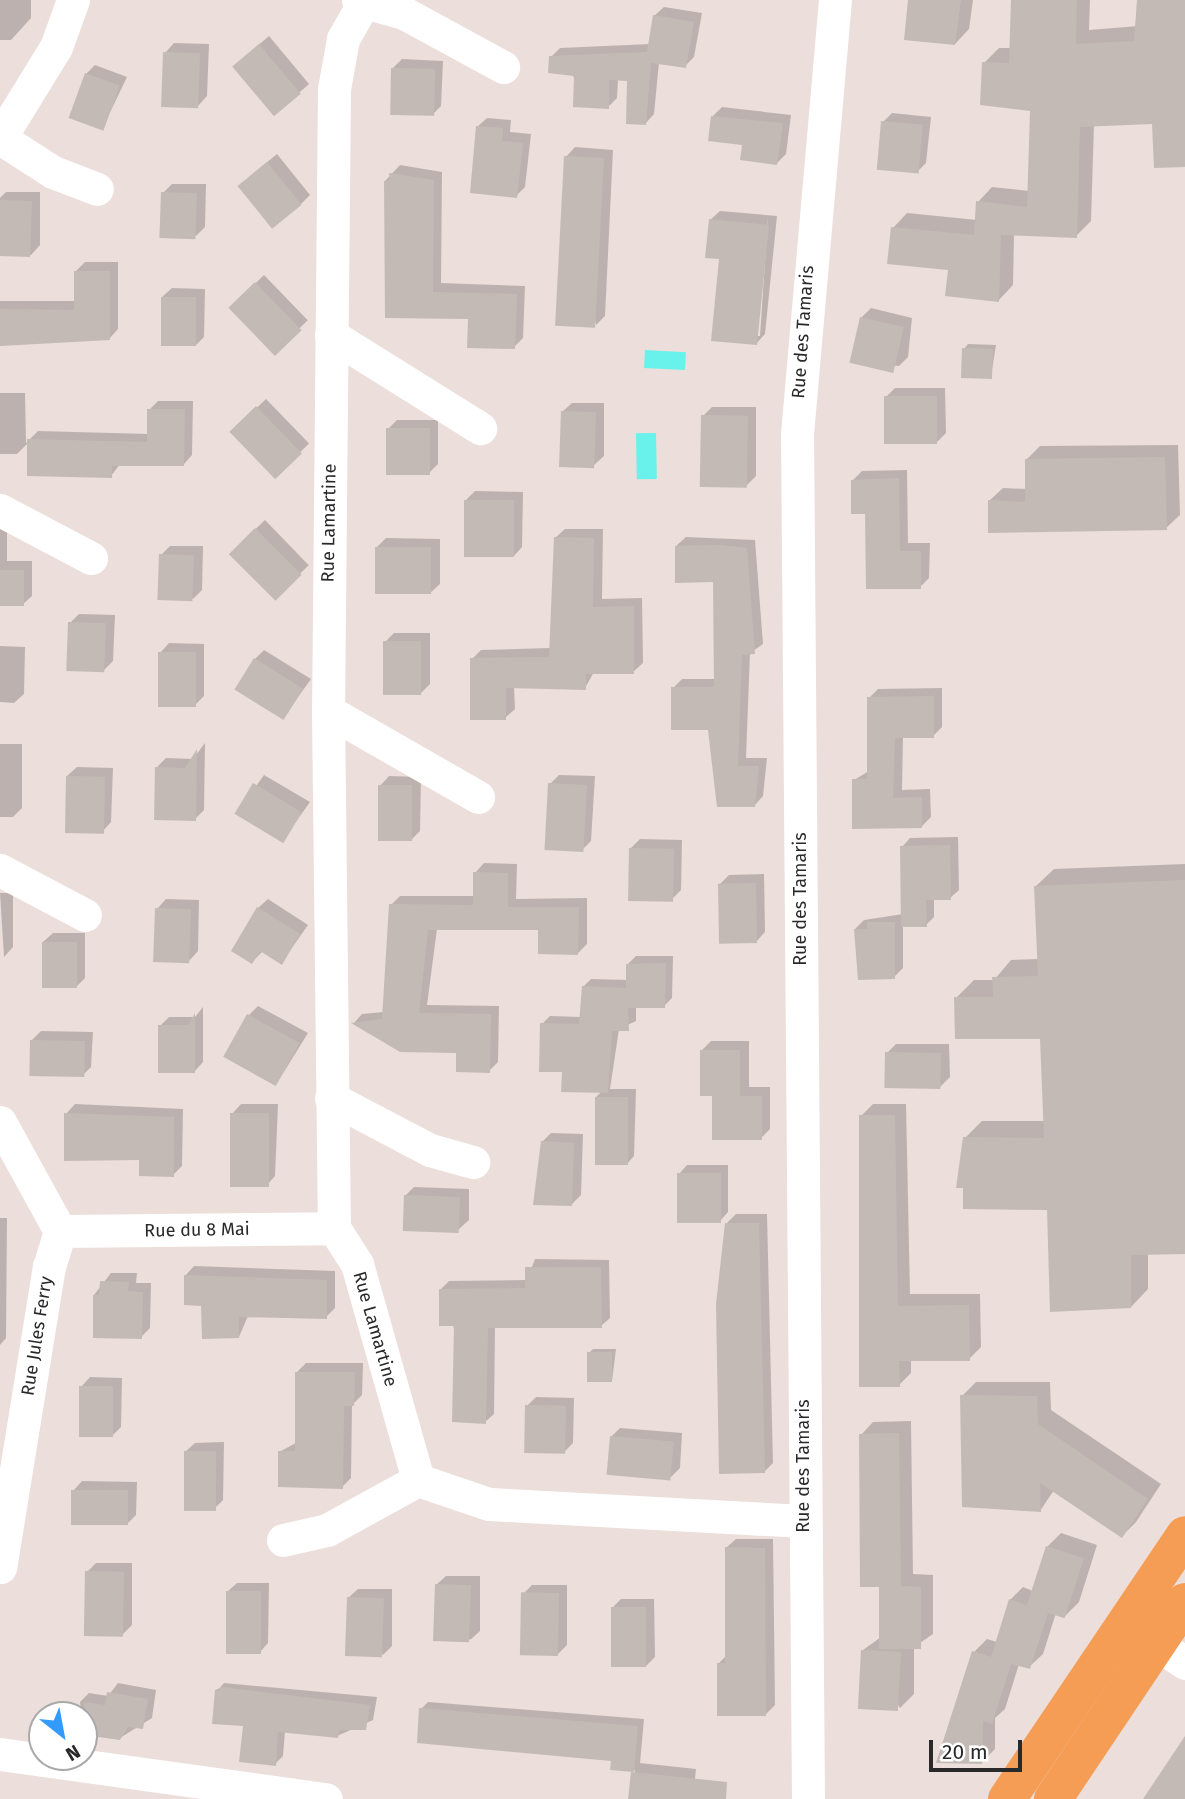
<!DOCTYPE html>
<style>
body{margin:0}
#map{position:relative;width:1185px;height:1799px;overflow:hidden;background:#ecdeda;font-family:"Fira Sans",sans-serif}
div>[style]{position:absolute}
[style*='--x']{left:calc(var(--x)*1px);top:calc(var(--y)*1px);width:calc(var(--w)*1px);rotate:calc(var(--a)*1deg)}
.water>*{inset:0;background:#68f2eb;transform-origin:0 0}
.shadow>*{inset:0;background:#0003;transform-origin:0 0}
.building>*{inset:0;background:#c4bab5;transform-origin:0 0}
.street>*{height:33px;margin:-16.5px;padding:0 16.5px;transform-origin:16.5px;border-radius:16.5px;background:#fff}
.primary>*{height:38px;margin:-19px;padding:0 19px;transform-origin:19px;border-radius:19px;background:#f59d55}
span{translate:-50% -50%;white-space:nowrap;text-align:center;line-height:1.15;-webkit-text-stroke:5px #fff;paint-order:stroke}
.street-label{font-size:18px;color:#292929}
.north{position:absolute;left:28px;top:1701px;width:70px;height:70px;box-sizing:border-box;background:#fff;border:2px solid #a9a9a9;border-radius:50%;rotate:149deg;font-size:19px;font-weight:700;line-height:28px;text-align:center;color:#292929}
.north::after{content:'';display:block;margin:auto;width:24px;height:32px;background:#339aff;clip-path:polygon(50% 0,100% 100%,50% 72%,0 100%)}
.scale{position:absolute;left:929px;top:1740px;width:93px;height:32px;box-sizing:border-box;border:4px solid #292929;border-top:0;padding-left:9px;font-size:21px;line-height:24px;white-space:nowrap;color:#292929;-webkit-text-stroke:5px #fff;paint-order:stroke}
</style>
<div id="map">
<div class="water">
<i style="left:645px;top:350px;width:41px;height:18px;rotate:3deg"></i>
<i style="left:656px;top:433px;width:46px;height:20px;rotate:89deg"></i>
</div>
<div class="shadow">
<i style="clip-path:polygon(0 0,31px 0,31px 18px,11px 40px,0 40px)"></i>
<i style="clip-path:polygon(910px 0,973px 0,969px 29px,955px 44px)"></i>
<i style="clip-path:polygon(1012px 0,1090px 0,1089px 30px,1139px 26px,1138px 0,1185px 0,1185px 165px,1154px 123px,1094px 124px,1091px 221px,1076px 236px,1014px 234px,1013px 285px,999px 300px,893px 228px,907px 213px,977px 220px,978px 202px,992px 187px,1029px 191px,1031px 109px,984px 63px,999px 48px,1011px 48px)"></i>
<i style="clip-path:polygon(664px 7px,702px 13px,694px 57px,685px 66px,659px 62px,654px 114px,645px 124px,629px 80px,618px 79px,617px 98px,608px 107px,551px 57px,560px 48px,650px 44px,654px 16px)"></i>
<i style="clip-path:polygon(269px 36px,309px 84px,274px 115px,243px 58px)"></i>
<i style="clip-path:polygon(174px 43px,209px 44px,207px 96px,198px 106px,165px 53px)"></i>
<i style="clip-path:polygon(402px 59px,443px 61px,441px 106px,432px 115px,393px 68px)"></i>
<i style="clip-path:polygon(95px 65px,127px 77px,102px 129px,86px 74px)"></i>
<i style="clip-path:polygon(722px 107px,791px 115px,786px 154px,777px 163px,744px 144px,713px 116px)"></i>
<i style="clip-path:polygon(892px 113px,931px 117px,926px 163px,917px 172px,883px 122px)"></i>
<i style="clip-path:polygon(487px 118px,511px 120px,510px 132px,531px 134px,525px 187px,516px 196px,477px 127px)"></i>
<i style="clip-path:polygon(575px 147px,613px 150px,605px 316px,596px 325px,566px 157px)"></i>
<i style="clip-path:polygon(277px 154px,310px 195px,301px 204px,248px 178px)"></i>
<i style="clip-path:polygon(400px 165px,442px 172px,441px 283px,525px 286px,523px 338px,514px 347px,470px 317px,387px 316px,385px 181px)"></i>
<i style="clip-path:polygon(172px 184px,206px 184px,205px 227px,196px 236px,163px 193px)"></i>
<i style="clip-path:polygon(6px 192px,40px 192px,40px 245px,31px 255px,0 254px,0 198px)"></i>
<i style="clip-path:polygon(evenodd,720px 211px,777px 216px,765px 334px,756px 344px,710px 220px,720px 211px,768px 216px,760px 336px,756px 336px,768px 216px)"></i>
<i style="clip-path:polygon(85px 262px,118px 262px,118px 329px,109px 339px,0 345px,0 301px,76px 301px,75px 272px)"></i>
<i style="left:264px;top:275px;width:63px;height:47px;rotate:46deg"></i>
<i style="clip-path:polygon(172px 288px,205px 289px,204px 337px,195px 346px,162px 297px)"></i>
<i style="clip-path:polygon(871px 308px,912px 318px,908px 357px,899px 366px,857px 362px,862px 317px)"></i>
<i style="clip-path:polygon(968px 344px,996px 345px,991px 376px,964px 349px)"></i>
<i style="clip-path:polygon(895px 388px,945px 388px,946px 433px,937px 442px,886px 397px)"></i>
<i style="clip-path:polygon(0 393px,25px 393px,26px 443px,38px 431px,149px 434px,149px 410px,158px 401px,193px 401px,192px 455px,184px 464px,120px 464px,111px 476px,29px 442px,17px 454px,0 454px)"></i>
<i style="left:266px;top:399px;width:62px;height:48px;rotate:46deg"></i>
<i style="clip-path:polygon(572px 403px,604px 403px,604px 456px,594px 465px,562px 412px)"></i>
<i style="clip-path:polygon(712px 407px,756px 407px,756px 476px,747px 485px,703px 416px)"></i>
<i style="clip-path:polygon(397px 420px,438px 420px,438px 464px,429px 473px,388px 429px)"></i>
<i style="clip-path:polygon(1178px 445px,1180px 515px,1166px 528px,989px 501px,1003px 488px,1027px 489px,1026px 460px,1040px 446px)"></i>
<i style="clip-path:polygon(907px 470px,908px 543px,930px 543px,929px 578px,920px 587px,866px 512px,853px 480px,862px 471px)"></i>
<i style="clip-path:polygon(475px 491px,523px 492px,522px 547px,513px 557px,466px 500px)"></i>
<i style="clip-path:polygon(0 519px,7px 522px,7px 561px,32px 561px,32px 596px,22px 605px,0 604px)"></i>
<i style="left:265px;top:520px;width:63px;height:48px;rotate:46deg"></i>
<i style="clip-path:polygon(565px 529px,603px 529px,602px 599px,642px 598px,643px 663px,633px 672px,594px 672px,585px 688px,514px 686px,515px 709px,505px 718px,472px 659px,481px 650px,551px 648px,555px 538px)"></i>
<i style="clip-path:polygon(686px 537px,755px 540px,763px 644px,750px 653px,746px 758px,767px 758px,763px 796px,754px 806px,710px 728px,673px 688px,682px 679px,716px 679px,715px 580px,676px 546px)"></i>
<i style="clip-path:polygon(386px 538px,440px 539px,440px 584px,430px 593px,377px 547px)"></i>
<i style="clip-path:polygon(170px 546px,203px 546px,202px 590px,193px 599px,161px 555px)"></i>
<i style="clip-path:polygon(79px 614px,115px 615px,113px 661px,104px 670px,70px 623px)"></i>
<i style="clip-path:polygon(394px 633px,430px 633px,430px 684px,421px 693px,385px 642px)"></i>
<i style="clip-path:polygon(169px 643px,204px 644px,204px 696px,195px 705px,160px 653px)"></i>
<i style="clip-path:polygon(0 646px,25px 647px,24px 694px,14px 703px,0 702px)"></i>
<i style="clip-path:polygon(264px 650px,311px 679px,283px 718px,255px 659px)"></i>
<i style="clip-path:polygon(942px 688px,942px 727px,933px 736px,903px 736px,902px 790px,930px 789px,931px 817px,922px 826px,854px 780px,869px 771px,869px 698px,878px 689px)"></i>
<i style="clip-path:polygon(205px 743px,204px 810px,195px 819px,157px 767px,166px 758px,193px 759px)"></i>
<i style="clip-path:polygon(0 744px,22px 744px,22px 808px,13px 817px,0 817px)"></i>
<i style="clip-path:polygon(77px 767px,113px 768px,111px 822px,102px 832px,67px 776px)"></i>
<i style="clip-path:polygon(264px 775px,310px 802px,283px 840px,237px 813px)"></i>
<i style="clip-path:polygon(559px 775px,595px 776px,591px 841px,582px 850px,550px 784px)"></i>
<i style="clip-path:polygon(389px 776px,421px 777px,420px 831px,411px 840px,380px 786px)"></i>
<i style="clip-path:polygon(958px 837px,959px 890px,950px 898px,934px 899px,934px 917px,926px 925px,903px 926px,903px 968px,894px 977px,855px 929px,864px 920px,903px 914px,902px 847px,910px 838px)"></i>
<i style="clip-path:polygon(640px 839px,682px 840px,681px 890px,672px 899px,630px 849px)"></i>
<i style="clip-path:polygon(484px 863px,517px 864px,516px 899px,587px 898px,587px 944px,578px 953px,540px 928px,437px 929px,427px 1005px,499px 1006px,498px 1062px,489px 1071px,458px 1051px,354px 1023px,362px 1014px,384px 1012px,391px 905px,400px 896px,475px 896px,475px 873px)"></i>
<i style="clip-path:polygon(1185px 864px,1185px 1252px,1148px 1253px,1148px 1289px,1131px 1307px,1048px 1208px,965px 1138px,982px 1121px,1045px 1121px,1042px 1037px,956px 998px,974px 980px,994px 980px,1011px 960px,1039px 959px,1036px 886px,1054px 869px)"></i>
<i style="clip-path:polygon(764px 874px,765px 932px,756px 942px,720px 884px,729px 875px)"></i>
<i style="clip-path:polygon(0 893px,13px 893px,13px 947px,4px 957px)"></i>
<i style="clip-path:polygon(166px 899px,199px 900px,198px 951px,189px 961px,157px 909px)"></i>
<i style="clip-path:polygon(268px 899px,308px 925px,282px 962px,263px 951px,252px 962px,258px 908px)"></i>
<i style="clip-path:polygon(53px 933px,85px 933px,85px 978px,76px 987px,43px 942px)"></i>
<i style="clip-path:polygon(636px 956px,673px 956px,672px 998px,664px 1006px,636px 1007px,636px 1021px,619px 1029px,610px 1089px,636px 1089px,634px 1156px,626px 1165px,596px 1097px,602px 1091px,564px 1070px,542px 1024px,550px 1016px,581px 1017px,583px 987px,591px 979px,628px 980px,628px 964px)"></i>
<i style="clip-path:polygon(258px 1006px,308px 1033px,277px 1083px,249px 1015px)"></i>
<i style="clip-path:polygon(203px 1007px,203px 1062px,194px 1072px,160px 1026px,169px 1017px,195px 1017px)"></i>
<i style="clip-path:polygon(41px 1031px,93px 1032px,91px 1067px,82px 1076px,32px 1040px)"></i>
<i style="clip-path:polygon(711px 1041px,749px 1041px,749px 1087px,770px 1087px,770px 1129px,761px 1138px,714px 1094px,702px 1050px)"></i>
<i style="clip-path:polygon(896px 1044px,949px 1044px,950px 1077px,940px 1087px,887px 1053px)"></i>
<i style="clip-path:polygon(75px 1104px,183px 1109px,182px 1166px,173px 1175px,141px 1158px,66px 1114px)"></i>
<i style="clip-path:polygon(241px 1104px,278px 1104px,275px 1176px,266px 1186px,232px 1114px)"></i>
<i style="clip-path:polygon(873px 1104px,906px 1104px,910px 1294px,980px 1294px,981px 1347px,969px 1359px,911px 1359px,911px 1373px,899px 1385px,861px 1116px)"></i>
<i style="clip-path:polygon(551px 1133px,583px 1134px,581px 1195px,571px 1205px,542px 1142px)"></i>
<i style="clip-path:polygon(687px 1165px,728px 1165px,728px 1212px,720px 1221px,679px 1174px)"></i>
<i style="clip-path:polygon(414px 1187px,469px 1189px,469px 1220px,459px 1229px,405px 1196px)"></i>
<i style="clip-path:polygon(736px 1214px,767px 1214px,773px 1463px,764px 1472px,727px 1223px)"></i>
<i style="clip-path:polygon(0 1218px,7px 1218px,6px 1338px,0 1345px)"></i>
<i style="clip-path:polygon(535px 1259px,609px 1260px,610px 1318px,601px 1326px,495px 1326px,494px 1414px,485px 1422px,441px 1289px,449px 1281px,527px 1280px)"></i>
<i style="clip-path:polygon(194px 1266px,335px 1271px,335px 1308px,326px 1317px,248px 1316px,239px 1337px,203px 1304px,185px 1276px)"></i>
<i style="clip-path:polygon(111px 1273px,137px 1273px,136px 1283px,151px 1283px,150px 1328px,141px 1337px,94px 1295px)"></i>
<i style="clip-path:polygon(593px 1349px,616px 1349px,612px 1381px,589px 1353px)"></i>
<i style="clip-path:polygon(306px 1363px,363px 1363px,362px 1395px,352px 1405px,351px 1478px,342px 1487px,279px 1452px,296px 1443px,297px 1372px)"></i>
<i style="clip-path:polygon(90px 1377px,122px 1378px,121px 1427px,112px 1436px,81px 1387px)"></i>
<i style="clip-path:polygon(976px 1382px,1050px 1382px,1051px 1410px,1161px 1484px,1136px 1522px,1122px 1536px,1054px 1490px,1040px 1511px,962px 1396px)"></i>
<i style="clip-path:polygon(536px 1397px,574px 1398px,573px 1443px,564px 1452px,527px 1406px)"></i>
<i style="clip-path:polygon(911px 1421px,913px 1574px,933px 1575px,933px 1634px,914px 1647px,914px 1694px,900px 1708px,863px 1650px,881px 1637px,881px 1586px,861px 1435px,873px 1422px)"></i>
<i style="clip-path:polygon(620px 1428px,682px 1433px,680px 1468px,671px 1477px,611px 1437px)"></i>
<i style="clip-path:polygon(224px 1442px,223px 1500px,214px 1509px,185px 1452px,195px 1443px)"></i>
<i style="clip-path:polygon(82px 1481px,137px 1482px,136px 1515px,127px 1524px,73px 1491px)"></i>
<i style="clip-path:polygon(1061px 1533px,1097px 1545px,1079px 1602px,1065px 1616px,1056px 1613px,1043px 1654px,1029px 1667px,1019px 1664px,1005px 1709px,995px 1718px,995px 1749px,982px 1762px,974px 1652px,987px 1639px,997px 1642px,1010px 1600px,1023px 1587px,1033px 1591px,1047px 1547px)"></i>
<i style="clip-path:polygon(736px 1539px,773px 1539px,775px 1705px,766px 1714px,718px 1664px,727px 1655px,727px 1547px)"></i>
<i style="clip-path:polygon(96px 1563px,132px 1563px,132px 1625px,123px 1634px,87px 1572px)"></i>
<i style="clip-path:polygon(446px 1576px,480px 1576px,480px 1631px,470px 1640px,436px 1585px)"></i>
<i style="clip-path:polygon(237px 1583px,269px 1583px,268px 1643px,259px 1653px,227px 1592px)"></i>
<i style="clip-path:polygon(532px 1585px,567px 1585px,567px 1645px,558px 1654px,523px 1594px)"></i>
<i style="clip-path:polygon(358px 1589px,392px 1589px,392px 1646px,383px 1655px,348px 1598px)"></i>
<i style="clip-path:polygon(621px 1599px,654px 1599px,655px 1657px,646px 1666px,612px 1608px)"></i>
<i style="clip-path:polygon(118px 1683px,156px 1690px,152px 1718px,120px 1738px,84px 1733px,80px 1702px,89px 1693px,108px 1696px)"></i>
<i style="clip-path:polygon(224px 1683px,377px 1697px,373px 1720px,337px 1736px,285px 1731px,283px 1756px,275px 1764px,217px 1691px)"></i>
<i style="clip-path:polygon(428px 1702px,644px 1719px,640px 1763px,696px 1769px,693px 1799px,630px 1799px,635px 1770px,612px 1768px,613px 1759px,421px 1709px)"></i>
</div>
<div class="building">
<i style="clip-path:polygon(908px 0,961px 0,955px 45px,904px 40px)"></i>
<i style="clip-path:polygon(1011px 0,1077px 0,1076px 44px,1134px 41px,1137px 0,1185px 0,1185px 167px,1154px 168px,1152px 124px,1080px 127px,1077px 238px,1001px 235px,999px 302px,945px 296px,948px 270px,887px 264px,891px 227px,974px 235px,976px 201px,1027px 207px,1030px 111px,980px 105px,982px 62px,1009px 63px)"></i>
<i style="clip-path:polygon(653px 15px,694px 22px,686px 68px,651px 63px,646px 125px,626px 124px,627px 81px,609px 80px,609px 109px,573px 107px,574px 76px,548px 73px,549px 56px,647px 52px)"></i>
<i style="left:259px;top:44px;width:65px;height:35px;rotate:50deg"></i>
<i style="left:163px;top:52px;width:37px;height:55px;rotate:2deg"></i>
<i style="left:391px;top:68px;width:44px;height:47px;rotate:1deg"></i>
<i style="left:85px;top:73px;width:37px;height:48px;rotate:20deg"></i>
<i style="clip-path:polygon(711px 116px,783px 123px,777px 165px,740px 160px,742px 145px,708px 141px)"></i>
<i style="left:881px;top:121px;width:42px;height:49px;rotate:5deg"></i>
<i style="clip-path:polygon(476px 126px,503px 128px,502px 141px,523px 143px,517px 198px,470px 193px)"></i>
<i style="left:564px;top:156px;width:40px;height:170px;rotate:3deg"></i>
<i style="left:267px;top:162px;width:55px;height:38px;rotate:51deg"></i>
<i style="clip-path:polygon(389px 173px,434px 180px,433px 292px,517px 294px,515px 349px,467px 348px,468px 319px,385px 318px,384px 181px,390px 180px)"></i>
<i style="left:161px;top:192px;width:36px;height:46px;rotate:2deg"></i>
<i style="left:0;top:200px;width:32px;height:56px;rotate:2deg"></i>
<i style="clip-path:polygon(709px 219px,769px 225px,757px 345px,711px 341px,719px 259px,705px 258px)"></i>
<i style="clip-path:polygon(74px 271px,110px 271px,110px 340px,0 346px,0 309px,74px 310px)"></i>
<i style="left:255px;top:282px;width:67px;height:37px;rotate:46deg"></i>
<i style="left:161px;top:297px;width:35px;height:49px"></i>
<i style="left:860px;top:317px;width:45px;height:47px;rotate:13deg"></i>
<i style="left:962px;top:348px;width:31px;height:30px;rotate:2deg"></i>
<i style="left:937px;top:396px;width:48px;height:53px;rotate:90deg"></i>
<i style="left:256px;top:406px;width:66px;height:37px;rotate:46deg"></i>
<i style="clip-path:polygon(147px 409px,185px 409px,184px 466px,112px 466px,112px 478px,27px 476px,27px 439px,147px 442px)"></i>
<i style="left:561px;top:411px;width:35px;height:56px;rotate:2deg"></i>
<i style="left:701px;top:415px;width:47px;height:72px;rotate:1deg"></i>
<i style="left:386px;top:428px;width:44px;height:47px"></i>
<i style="clip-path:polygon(1165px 457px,1167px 530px,988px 533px,988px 500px,1025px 502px,1025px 459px)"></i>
<i style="clip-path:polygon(899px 478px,900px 551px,921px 551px,921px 589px,866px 589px,865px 514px,851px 514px,851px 480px)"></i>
<i style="left:464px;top:500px;width:50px;height:57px"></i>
<i style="left:255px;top:528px;width:66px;height:37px;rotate:45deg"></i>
<i style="clip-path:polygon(554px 537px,594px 538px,593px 607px,634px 606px,634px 674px,586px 674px,586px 690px,506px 688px,506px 720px,470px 720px,470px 658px,549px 657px)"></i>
<i style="clip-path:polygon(719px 545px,747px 548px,755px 654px,742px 655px,738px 766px,759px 766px,755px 807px,717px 807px,708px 730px,671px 730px,671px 687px,714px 687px,713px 582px,675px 583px,675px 546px)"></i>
<i style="left:375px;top:547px;width:56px;height:47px"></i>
<i style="left:159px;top:554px;width:35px;height:46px;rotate:2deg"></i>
<i style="left:0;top:570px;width:24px;height:36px"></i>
<i style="left:68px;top:622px;width:38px;height:49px;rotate:2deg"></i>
<i style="left:383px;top:641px;width:38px;height:54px"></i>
<i style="left:158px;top:652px;width:38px;height:55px"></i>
<i style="left:254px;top:658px;width:58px;height:37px;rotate:32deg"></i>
<i style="clip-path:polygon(934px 696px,934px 738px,895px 738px,893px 798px,922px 797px,922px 828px,852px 829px,852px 779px,867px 779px,867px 697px)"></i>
<i style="clip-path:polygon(197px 749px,196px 821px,154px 820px,155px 767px,185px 768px)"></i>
<i style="left:66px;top:776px;width:39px;height:57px;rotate:1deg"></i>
<i style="left:253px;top:783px;width:57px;height:36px;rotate:31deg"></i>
<i style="left:548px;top:783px;width:39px;height:67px;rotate:3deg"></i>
<i style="left:378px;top:785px;width:34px;height:56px"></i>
<i style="clip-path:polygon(950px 845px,951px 900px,926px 900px,927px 927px,901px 927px,900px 846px)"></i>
<i style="left:629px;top:848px;width:45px;height:53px;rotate:1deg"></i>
<i style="clip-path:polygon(473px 872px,508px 873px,508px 907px,579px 907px,578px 955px,538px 954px,538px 930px,428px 930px,419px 1013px,491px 1014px,490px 1073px,456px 1072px,456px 1053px,400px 1052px,351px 1023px,382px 1019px,389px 904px,473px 905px)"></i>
<i style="clip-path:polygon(1185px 880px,1185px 1254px,1131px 1255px,1131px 1308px,1050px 1312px,1047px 1210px,963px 1209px,963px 1188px,956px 1188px,963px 1137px,1044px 1138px,1040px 1039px,955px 1039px,954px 997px,993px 997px,992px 977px,1038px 976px,1034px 886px)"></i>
<i style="left:756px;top:883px;width:60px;height:38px;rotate:89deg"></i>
<i style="clip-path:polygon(257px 907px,300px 934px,282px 965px,260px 951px,252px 964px,231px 951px)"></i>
<i style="left:155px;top:908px;width:36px;height:54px;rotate:2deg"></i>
<i style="clip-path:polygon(867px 922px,895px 922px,895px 979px,858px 980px,854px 929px,867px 929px)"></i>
<i style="left:42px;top:942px;width:35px;height:46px"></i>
<i style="clip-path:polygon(666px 963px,665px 1008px,628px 1008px,629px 1031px,612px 1031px,608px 1093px,561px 1092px,562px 1072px,539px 1072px,540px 1023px,579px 1024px,582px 986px,626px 988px,626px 964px)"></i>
<i style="clip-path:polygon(195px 1013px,195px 1073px,158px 1073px,158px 1025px,188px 1025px)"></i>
<i style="left:247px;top:1014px;width:60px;height:49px;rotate:29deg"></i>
<i style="left:30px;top:1040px;width:55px;height:36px;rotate:1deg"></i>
<i style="clip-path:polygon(700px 1050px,740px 1050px,740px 1096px,762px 1096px,762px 1140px,712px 1140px,712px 1096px,700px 1096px)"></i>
<i style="left:885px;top:1052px;width:56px;height:36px;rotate:1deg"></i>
<i style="left:595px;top:1097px;width:33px;height:68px"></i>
<i style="clip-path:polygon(64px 1113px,174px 1117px,174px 1177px,139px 1176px,139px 1160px,64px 1161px)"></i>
<i style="left:230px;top:1113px;width:39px;height:74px"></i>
<i style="clip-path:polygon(859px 1115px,895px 1115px,898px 1306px,969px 1305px,970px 1361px,899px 1361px,900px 1387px,859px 1387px)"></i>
<i style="clip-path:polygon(541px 1141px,574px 1143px,572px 1206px,533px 1205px)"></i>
<i style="left:677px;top:1173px;width:44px;height:50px"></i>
<i style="left:404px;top:1195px;width:56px;height:36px;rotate:2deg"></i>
<i style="clip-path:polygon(725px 1223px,759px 1223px,765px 1473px,719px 1474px,716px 1304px)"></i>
<i style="clip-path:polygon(525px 1267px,601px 1267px,602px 1328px,488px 1328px,486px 1424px,452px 1422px,454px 1326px,439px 1326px,439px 1289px,525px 1288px)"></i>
<i style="clip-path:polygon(184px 1275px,327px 1280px,327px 1319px,239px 1317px,239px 1338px,202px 1339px,201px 1306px,184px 1305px)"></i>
<i style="clip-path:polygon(100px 1281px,129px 1282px,128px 1291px,143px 1292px,142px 1339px,93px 1338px,93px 1295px,99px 1295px)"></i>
<i style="left:587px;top:1352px;width:25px;height:30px"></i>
<i style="clip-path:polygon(295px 1372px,355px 1372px,354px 1406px,344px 1406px,343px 1489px,278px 1487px,278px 1451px,295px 1451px)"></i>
<i style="left:79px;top:1386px;width:34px;height:51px"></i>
<i style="clip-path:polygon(960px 1395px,1037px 1396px,1038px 1424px,1148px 1499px,1122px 1538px,1040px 1483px,1041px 1512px,962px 1507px)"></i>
<i style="left:525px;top:1405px;width:41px;height:48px;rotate:1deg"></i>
<i style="clip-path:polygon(899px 1433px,901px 1586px,921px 1587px,921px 1649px,879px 1649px,879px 1587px,860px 1587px,859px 1434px)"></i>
<i style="left:610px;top:1436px;width:64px;height:39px;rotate:5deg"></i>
<i style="left:184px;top:1451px;width:32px;height:60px"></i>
<i style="left:71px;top:1490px;width:57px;height:35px"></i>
<i style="left:1046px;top:1546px;width:40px;height:63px;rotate:18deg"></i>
<i style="clip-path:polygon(725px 1547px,765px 1548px,766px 1716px,717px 1716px,717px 1663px,725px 1663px)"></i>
<i style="left:85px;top:1571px;width:39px;height:65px;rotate:1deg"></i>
<i style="left:435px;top:1584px;width:36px;height:57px;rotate:2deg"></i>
<i style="left:226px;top:1591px;width:35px;height:63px"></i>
<i style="left:559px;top:1593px;width:63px;height:38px;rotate:91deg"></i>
<i style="left:347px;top:1597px;width:37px;height:59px;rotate:2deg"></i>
<i style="clip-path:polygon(1009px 1599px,1048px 1613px,1030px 1669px,1011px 1664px,992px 1724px,983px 1721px,982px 1764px,936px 1763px,972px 1651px,991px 1657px)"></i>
<i style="left:611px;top:1607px;width:35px;height:60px"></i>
<i style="left:861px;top:1650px;width:40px;height:59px;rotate:3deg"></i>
<i style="clip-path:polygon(222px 1687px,370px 1705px,366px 1730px,339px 1730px,338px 1738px,278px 1732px,276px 1766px,239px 1762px,243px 1726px,212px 1724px,215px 1690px)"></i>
<i style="clip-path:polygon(107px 1692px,148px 1699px,143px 1729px,128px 1727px,120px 1740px,84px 1735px,84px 1702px,105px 1705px)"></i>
<i style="clip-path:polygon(419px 1708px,638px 1726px,634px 1772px,610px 1770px,611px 1761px,417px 1743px)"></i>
<i style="clip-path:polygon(1185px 1736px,1185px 1799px,1143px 1799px)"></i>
<i style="clip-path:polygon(631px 1772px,727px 1782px,726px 1799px,628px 1799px)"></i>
</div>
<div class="street">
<i style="--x:358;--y:0;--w:48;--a:15.8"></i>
<i style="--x:404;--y:13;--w:113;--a:28.6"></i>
<i style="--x:365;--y:0;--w:45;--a:119.4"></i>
<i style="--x:343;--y:39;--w:51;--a:100.2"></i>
<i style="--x:334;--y:89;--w:622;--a:90.55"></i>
<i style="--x:328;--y:711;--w:517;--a:89.34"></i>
<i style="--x:334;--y:1228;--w:43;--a:57.4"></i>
<i style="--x:357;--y:1264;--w:224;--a:74.2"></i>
<i style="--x:418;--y:1480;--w:75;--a:18.7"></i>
<i style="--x:489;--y:1504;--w:315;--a:3.1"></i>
<i style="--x:0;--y:138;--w:107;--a:-58.4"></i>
<i style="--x:56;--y:47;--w:50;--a:-70.1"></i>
<i style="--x:0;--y:138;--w:63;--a:32.7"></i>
<i style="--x:53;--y:172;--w:47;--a:21.1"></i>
<i style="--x:331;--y:335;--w:176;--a:32"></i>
<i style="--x:0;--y:510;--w:103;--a:27.8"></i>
<i style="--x:328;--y:711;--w:173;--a:29.8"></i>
<i style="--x:0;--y:870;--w:96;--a:27.9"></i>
<i style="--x:331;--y:1098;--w:112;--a:27.7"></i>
<i style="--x:430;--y:1150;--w:45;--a:15.6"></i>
<i style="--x:0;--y:1122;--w:124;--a:61.2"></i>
<i style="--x:60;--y:1231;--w:37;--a:107"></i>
<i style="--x:49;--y:1266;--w:305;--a:99.2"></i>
<i style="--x:60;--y:1231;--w:274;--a:-0.6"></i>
<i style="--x:283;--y:1540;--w:45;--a:-12.8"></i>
<i style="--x:327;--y:1530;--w:104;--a:-28.8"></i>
<i style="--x:1156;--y:1644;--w:35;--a:33"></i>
<i style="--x:0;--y:1754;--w:329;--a:7.9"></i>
<i style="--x:808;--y:1799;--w:1365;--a:-90.46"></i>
<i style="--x:797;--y:434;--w:436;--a:-85"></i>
</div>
<div class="primary">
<i style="--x:1007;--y:1799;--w:318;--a:-56"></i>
<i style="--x:1053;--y:1799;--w:237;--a:-56.2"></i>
</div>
<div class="street-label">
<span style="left:803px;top:332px;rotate:-86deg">Rue des Tamaris</span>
<span style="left:329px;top:523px;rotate:-89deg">Rue Lamartine</span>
<span style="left:800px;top:899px;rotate:-90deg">Rue des Tamaris</span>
<span style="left:197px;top:1230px;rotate:-1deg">Rue du 8 Mai</span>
<span style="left:375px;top:1329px;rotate:74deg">Rue Lamartine</span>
<span style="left:37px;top:1336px;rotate:-81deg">Rue Jules Ferry</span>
<span style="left:803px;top:1466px;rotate:-90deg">Rue des Tamaris</span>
</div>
<div class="north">N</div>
<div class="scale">20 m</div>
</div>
